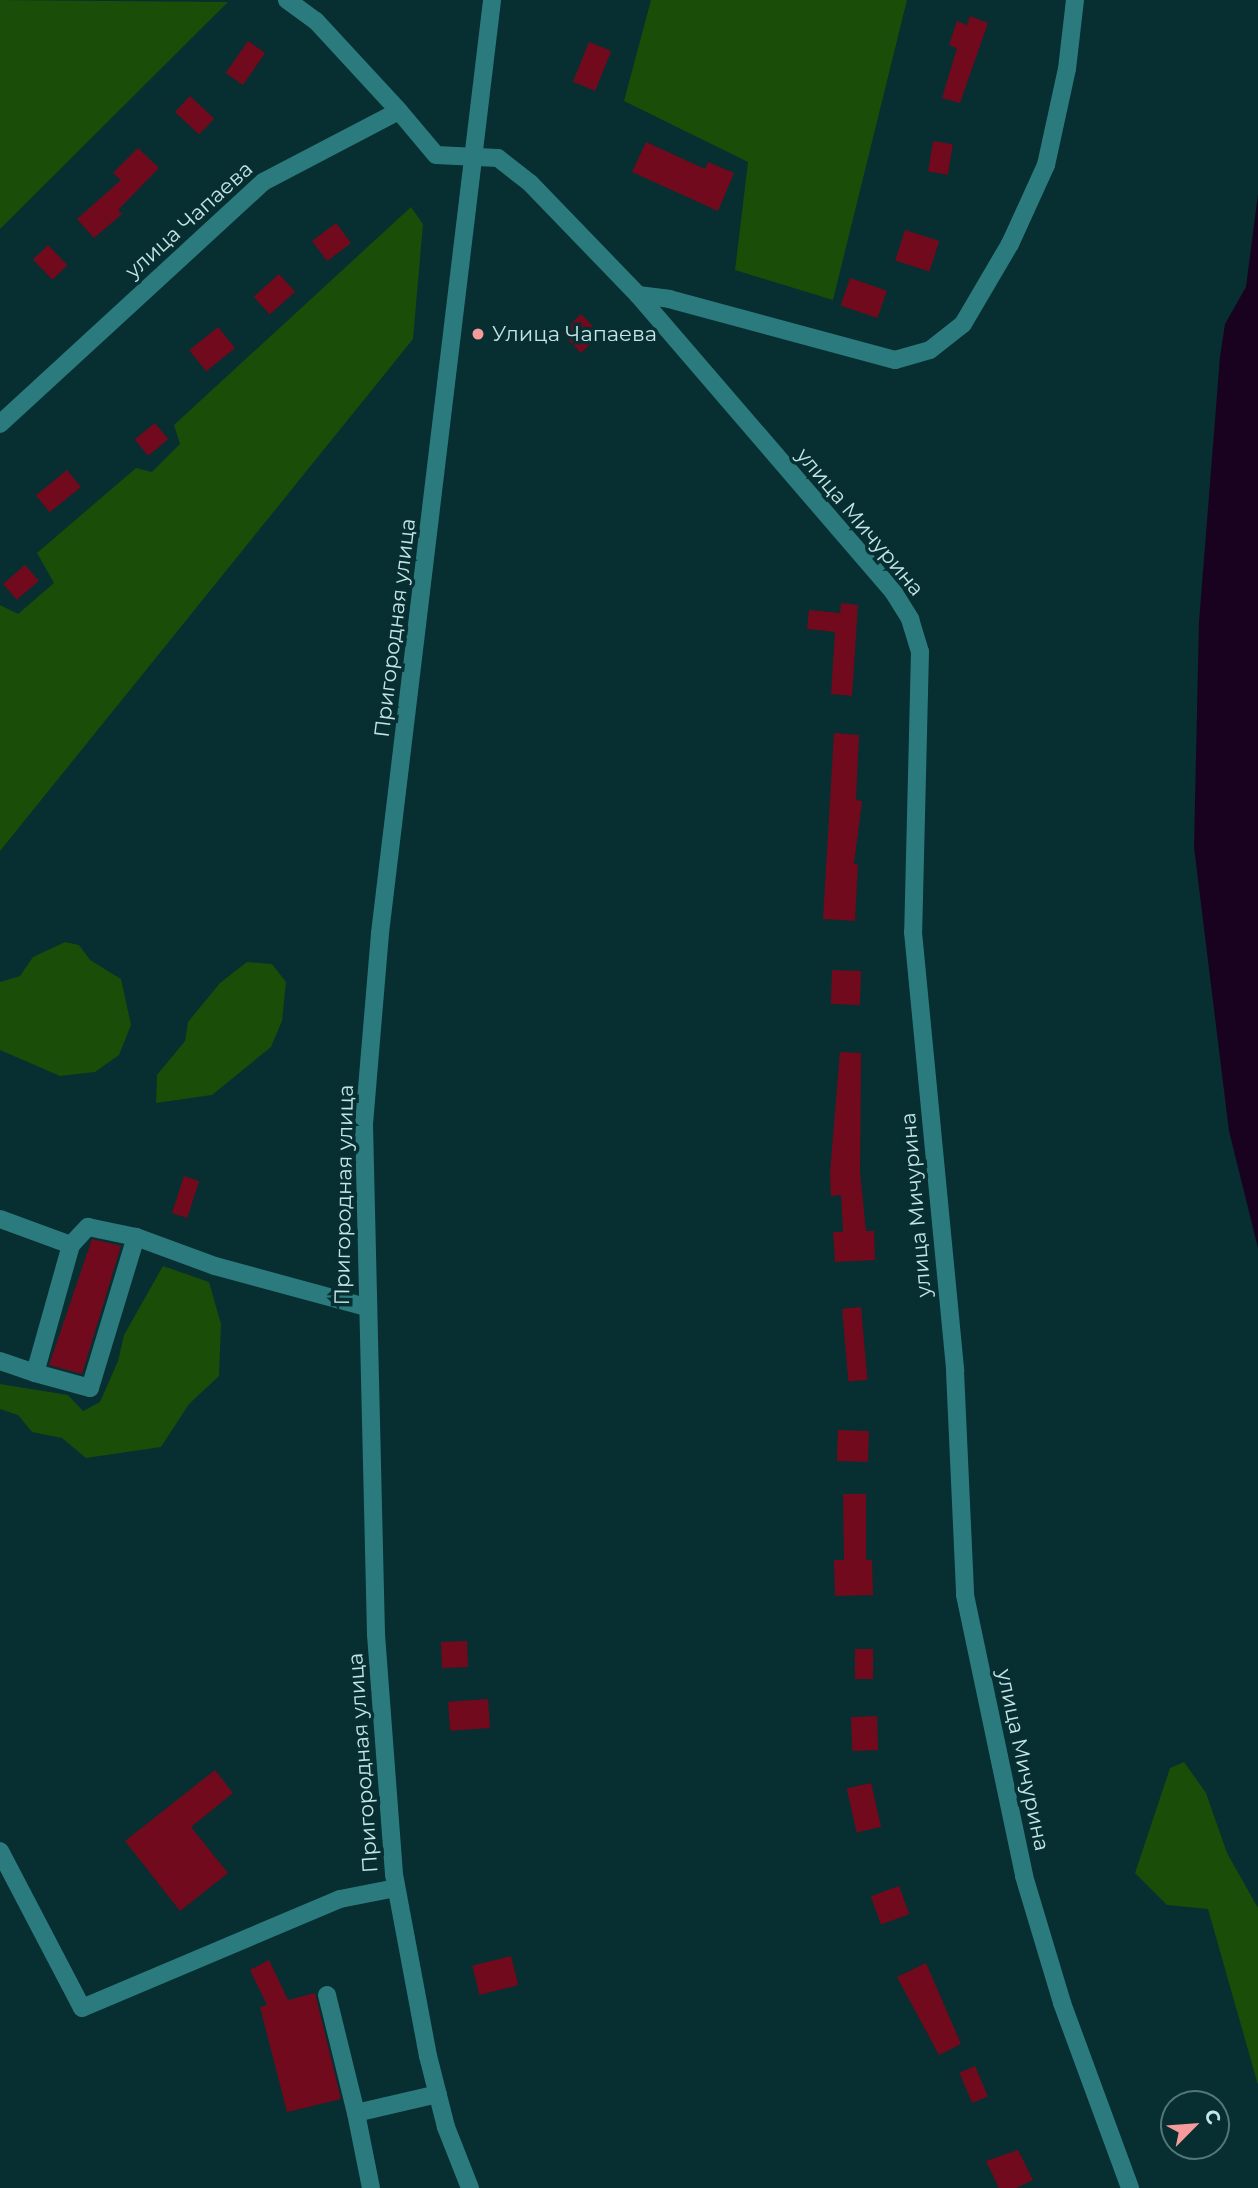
<!DOCTYPE html>
<meta charset="utf-8">
<style>
body{margin:0}
#map{position:relative;width:1258px;height:2188px;overflow:hidden;background:#072e30;font-family:Montserrat,sans-serif}
div>[style]{position:absolute}
[style*='--x']{left:calc(var(--x)*1px);top:calc(var(--y)*1px);width:calc(var(--w)*1px);rotate:calc(var(--a)*1deg)}
.green>*{inset:0;background:#1a4d08}
.water>*{inset:0;background:#19021f}
.building>*{inset:0;background:#720a1d;transform-origin:0 0}
.minor>*{height:18px;margin:-9px;padding:0 9px;transform-origin:9px;border-radius:9px;background:#2b7a7e}
.dots>*{width:19px;height:19px;translate:-50% -50%;box-sizing:border-box;border:4px solid #072e30;border-radius:50%}
span{translate:-50% -50%;white-space:nowrap;text-align:center;line-height:1.15;-webkit-text-stroke:7px #072e30;paint-order:stroke}
.street-label{font-size:21px;color:#c4e5e7}
.poi-label{font-size:21px;color:#c4e5e7}
.left{translate:0 -50%;text-align:left}
.north{position:absolute;left:1160px;top:2090px;width:70px;height:70px;box-sizing:border-box;background:#072e30;border:2px solid #537779;border-radius:50%;rotate:65deg;font-size:19px;font-weight:700;line-height:28px;text-align:center;color:#c4e5e7}
.north::after{content:'';display:block;margin:auto;width:24px;height:32px;background:#f59b9c;clip-path:polygon(50% 0,100% 100%,50% 72%,0 100%)}
</style>
<div id="map">
<div class="green">
<i style="clip-path:polygon(0 0,228px 2px,0 229px)"></i>
<i style="clip-path:polygon(651px 0,907px 0,833px 300px,735px 270px,748px 162px,624px 101px)"></i>
<i style="clip-path:polygon(411px 207px,423px 224px,413px 339px,0 851px,0 605px,18px 614px,54px 583px,37px 553px,136px 468px,152px 472px,180px 444px,174px 425px)"></i>
<i style="clip-path:polygon(65px 942px,79px 945px,90px 960px,121px 979px,131px 1025px,119px 1055px,95px 1072px,60px 1076px,0 1050px,0 982px,20px 976px,33px 957px)"></i>
<i style="clip-path:polygon(247px 962px,272px 964px,286px 982px,282px 1021px,271px 1047px,212px 1095px,156px 1103px,157px 1075px,185px 1041px,188px 1022px,220px 983px)"></i>
<i style="clip-path:polygon(163px 1266px,209px 1282px,221px 1324px,219px 1376px,189px 1404px,161px 1447px,86px 1458px,62px 1438px,32px 1432px,18px 1415px,0 1409px,0 1384px,68px 1395px,83px 1411px,100px 1402px,118px 1361px,124px 1335px)"></i>
<i style="clip-path:polygon(1184px 1762px,1206px 1793px,1227px 1853px,1258px 1908px,1258px 2085px,1208px 1909px,1167px 1905px,1135px 1873px,1170px 1768px)"></i>
</div>
<div class="water">
<i style="clip-path:polygon(1258px 194px,1258px 1248px,1229px 1131px,1194px 847px,1199px 622px,1220px 357px,1225px 324px,1246px 287px)"></i>
</div>
<div class="building">
<i style="clip-path:polygon(970px 16px,988px 23px,960px 103px,942px 98px,957px 48px,949px 45px,957px 21px,967px 25px)"></i>
<i style="left:248px;top:41px;width:21px;height:39px;rotate:35deg"></i>
<i style="left:589px;top:42px;width:24px;height:43px;rotate:22deg"></i>
<i style="left:190px;top:96px;width:33px;height:22px;rotate:43deg"></i>
<i style="left:933px;top:141px;width:20px;height:31px;rotate:9deg"></i>
<i style="clip-path:polygon(646px 142px,705px 169px,708px 162px,734px 173px,718px 211px,632px 172px)"></i>
<i style="clip-path:polygon(138px 148px,159px 168px,118px 210px,122px 214px,94px 238px,77px 219px,121px 180px,113px 173px)"></i>
<i style="left:336px;top:223px;width:25px;height:30px;rotate:53deg"></i>
<i style="left:905px;top:230px;width:36px;height:32px;rotate:18deg"></i>
<i style="left:48px;top:245px;width:28px;height:21px;rotate:46deg"></i>
<i style="left:279px;top:274px;width:24px;height:34px;rotate:48deg"></i>
<i style="left:850px;top:278px;width:39px;height:29px;rotate:19deg"></i>
<i style="left:581px;top:314px;width:28px;height:27px;rotate:46deg"></i>
<i style="left:218px;top:327px;width:27px;height:37px;rotate:51deg"></i>
<i style="left:155px;top:423px;width:21px;height:26px;rotate:51deg"></i>
<i style="left:67px;top:470px;width:22px;height:40px;rotate:51deg"></i>
<i style="left:25px;top:565px;width:21px;height:29px;rotate:49deg"></i>
<i style="clip-path:polygon(841px 603px,858px 605px,852px 696px,831px 694px,835px 632px,807px 629px,809px 610px,840px 613px)"></i>
<i style="clip-path:polygon(834px 733px,859px 735px,856px 800px,862px 801px,854px 864px,858px 864px,855px 921px,823px 919px)"></i>
<i style="left:832px;top:970px;width:29px;height:34px;rotate:2deg"></i>
<i style="clip-path:polygon(840px 1052px,861px 1053px,860px 1172px,866px 1231px,874px 1231px,875px 1260px,835px 1262px,833px 1232px,843px 1232px,841px 1195px,831px 1196px,830px 1173px)"></i>
<i style="left:184px;top:1176px;width:16px;height:39px;rotate:18deg"></i>
<i style="clip-path:polygon(92px 1239px,121px 1246px,82px 1374px,49px 1365px)"></i>
<i style="left:861px;top:1307px;width:73px;height:19px;rotate:85deg"></i>
<i style="left:838px;top:1430px;width:31px;height:31px;rotate:2deg"></i>
<i style="clip-path:polygon(843px 1494px,866px 1494px,866px 1560px,872px 1560px,873px 1595px,835px 1596px,834px 1560px,844px 1560px)"></i>
<i style="left:467px;top:1641px;width:26px;height:26px;rotate:88deg"></i>
<i style="left:855px;top:1649px;width:18px;height:30px"></i>
<i style="left:488px;top:1699px;width:29px;height:40px;rotate:86deg"></i>
<i style="left:877px;top:1716px;width:34px;height:26px;rotate:88deg"></i>
<i style="clip-path:polygon(215px 1770px,233px 1793px,191px 1827px,228px 1873px,180px 1911px,125px 1841px)"></i>
<i style="left:871px;top:1783px;width:45px;height:25px;rotate:77deg"></i>
<i style="left:899px;top:1886px;width:30px;height:30px;rotate:70deg"></i>
<i style="left:511px;top:1956px;width:30px;height:40px;rotate:76deg"></i>
<i style="clip-path:polygon(269px 1960px,288px 2000px,315px 1993px,341px 2099px,287px 2112px,260px 2007px,267px 2005px,250px 1970px)"></i>
<i style="clip-path:polygon(926px 1963px,961px 2044px,939px 2055px,897px 1977px)"></i>
<i style="left:975px;top:2066px;width:33px;height:17px;rotate:67deg"></i>
<i style="clip-path:polygon(1018px 2150px,1033px 2180px,1016px 2188px,999px 2188px,986px 2161px)"></i>
</div>
<div class="minor">
<i style="--x:287;--y:0;--w:36;--a:36"></i>
<i style="--x:316;--y:21;--w:122;--a:47.3"></i>
<i style="--x:638;--y:295;--w:31;--a:7"></i>
<i style="--x:669;--y:299;--w:234;--a:15.1"></i>
<i style="--x:895;--y:360;--w:36;--a:-16"></i>
<i style="--x:930;--y:350;--w:42;--a:-38.2"></i>
<i style="--x:963;--y:324;--w:93;--a:-59.6"></i>
<i style="--x:1010;--y:244;--w:87;--a:-65.5"></i>
<i style="--x:1046;--y:165;--w:98;--a:-77.7"></i>
<i style="--x:1067;--y:69;--w:69;--a:-83.4"></i>
<i style="--x:0;--y:424;--w:357;--a:-42.6"></i>
<i style="--x:263;--y:182;--w:153;--a:-27.6"></i>
<i style="--x:399;--y:111;--w:57;--a:49.9"></i>
<i style="--x:436;--y:155;--w:62;--a:2.8"></i>
<i style="--x:498;--y:158;--w:41;--a:38"></i>
<i style="--x:530;--y:183;--w:156;--a:46"></i>
<i style="--x:638;--y:295;--w:393;--a:49.3"></i>
<i style="--x:894;--y:593;--w:31;--a:58"></i>
<i style="--x:910;--y:619;--w:34;--a:73"></i>
<i style="--x:920;--y:652;--w:280;--a:91.4"></i>
<i style="--x:913;--y:932;--w:441;--a:84.5"></i>
<i style="--x:955;--y:1371;--w:224;--a:87.4"></i>
<i style="--x:965;--y:1595;--w:287;--a:78.1"></i>
<i style="--x:1024;--y:1876;--w:133;--a:73.3"></i>
<i style="--x:1062;--y:2003;--w:197;--a:69.8"></i>
<i style="--x:0;--y:1219;--w:76;--a:20.1"></i>
<i style="--x:0;--y:1361;--w:37;--a:19"></i>
<i style="--x:35;--y:1373;--w:133;--a:-74.3"></i>
<i style="--x:71;--y:1245;--w:25;--a:-47"></i>
<i style="--x:88;--y:1227;--w:49;--a:11.8"></i>
<i style="--x:136;--y:1237;--w:84;--a:20.2"></i>
<i style="--x:215;--y:1266;--w:156;--a:15.2"></i>
<i style="--x:35;--y:1373;--w:57;--a:15.3"></i>
<i style="--x:90;--y:1388;--w:158;--a:-73.1"></i>
<i style="--x:0;--y:1851;--w:177;--a:62.4"></i>
<i style="--x:82;--y:2008;--w:280;--a:-22.9"></i>
<i style="--x:340;--y:1899;--w:57;--a:-11.1"></i>
<i style="--x:327;--y:1995;--w:122;--a:76.2"></i>
<i style="--x:356;--y:2113;--w:84;--a:-13"></i>
<i style="--x:356;--y:2113;--w:76;--a:78.7"></i>
<i style="--x:470;--y:2188;--w:66;--a:-111.5"></i>
<i style="--x:446;--y:2127;--w:73;--a:-104.2"></i>
<i style="--x:428;--y:2056;--w:185;--a:-100.6"></i>
<i style="--x:394;--y:1874;--w:241;--a:-94.3"></i>
<i style="--x:376;--y:1634;--w:510;--a:-91.35"></i>
<i style="--x:364;--y:1124;--w:192;--a:-85.2"></i>
<i style="--x:380;--y:933;--w:940;--a:-83.15"></i>
</div>
<div class="dots">
<i style="left:478px;top:334px;background:#f59b9c"></i>
</div>
<div class="street-label">
<span style="left:189px;top:220px;rotate:-42deg">улица Чапаева</span>
<span style="left:860px;top:522px;rotate:50deg">улица Мичурина</span>
<span style="left:395px;top:628px;rotate:-83deg">Пригородная улица</span>
<span style="left:344px;top:1195px;rotate:-89deg">Пригородная улица</span>
<span style="left:916px;top:1205px;rotate:-95deg">улица Мичурина</span>
<span style="left:1023px;top:1760px;rotate:78deg">улица Мичурина</span>
<span style="left:363px;top:1763px;rotate:-94deg">Пригородная улица</span>
</div>
<div class="poi-label">
<span class="left" style="left:492px;top:334px">Улица Чапаева</span>
</div>
<div class="north">С</div>
</div>
